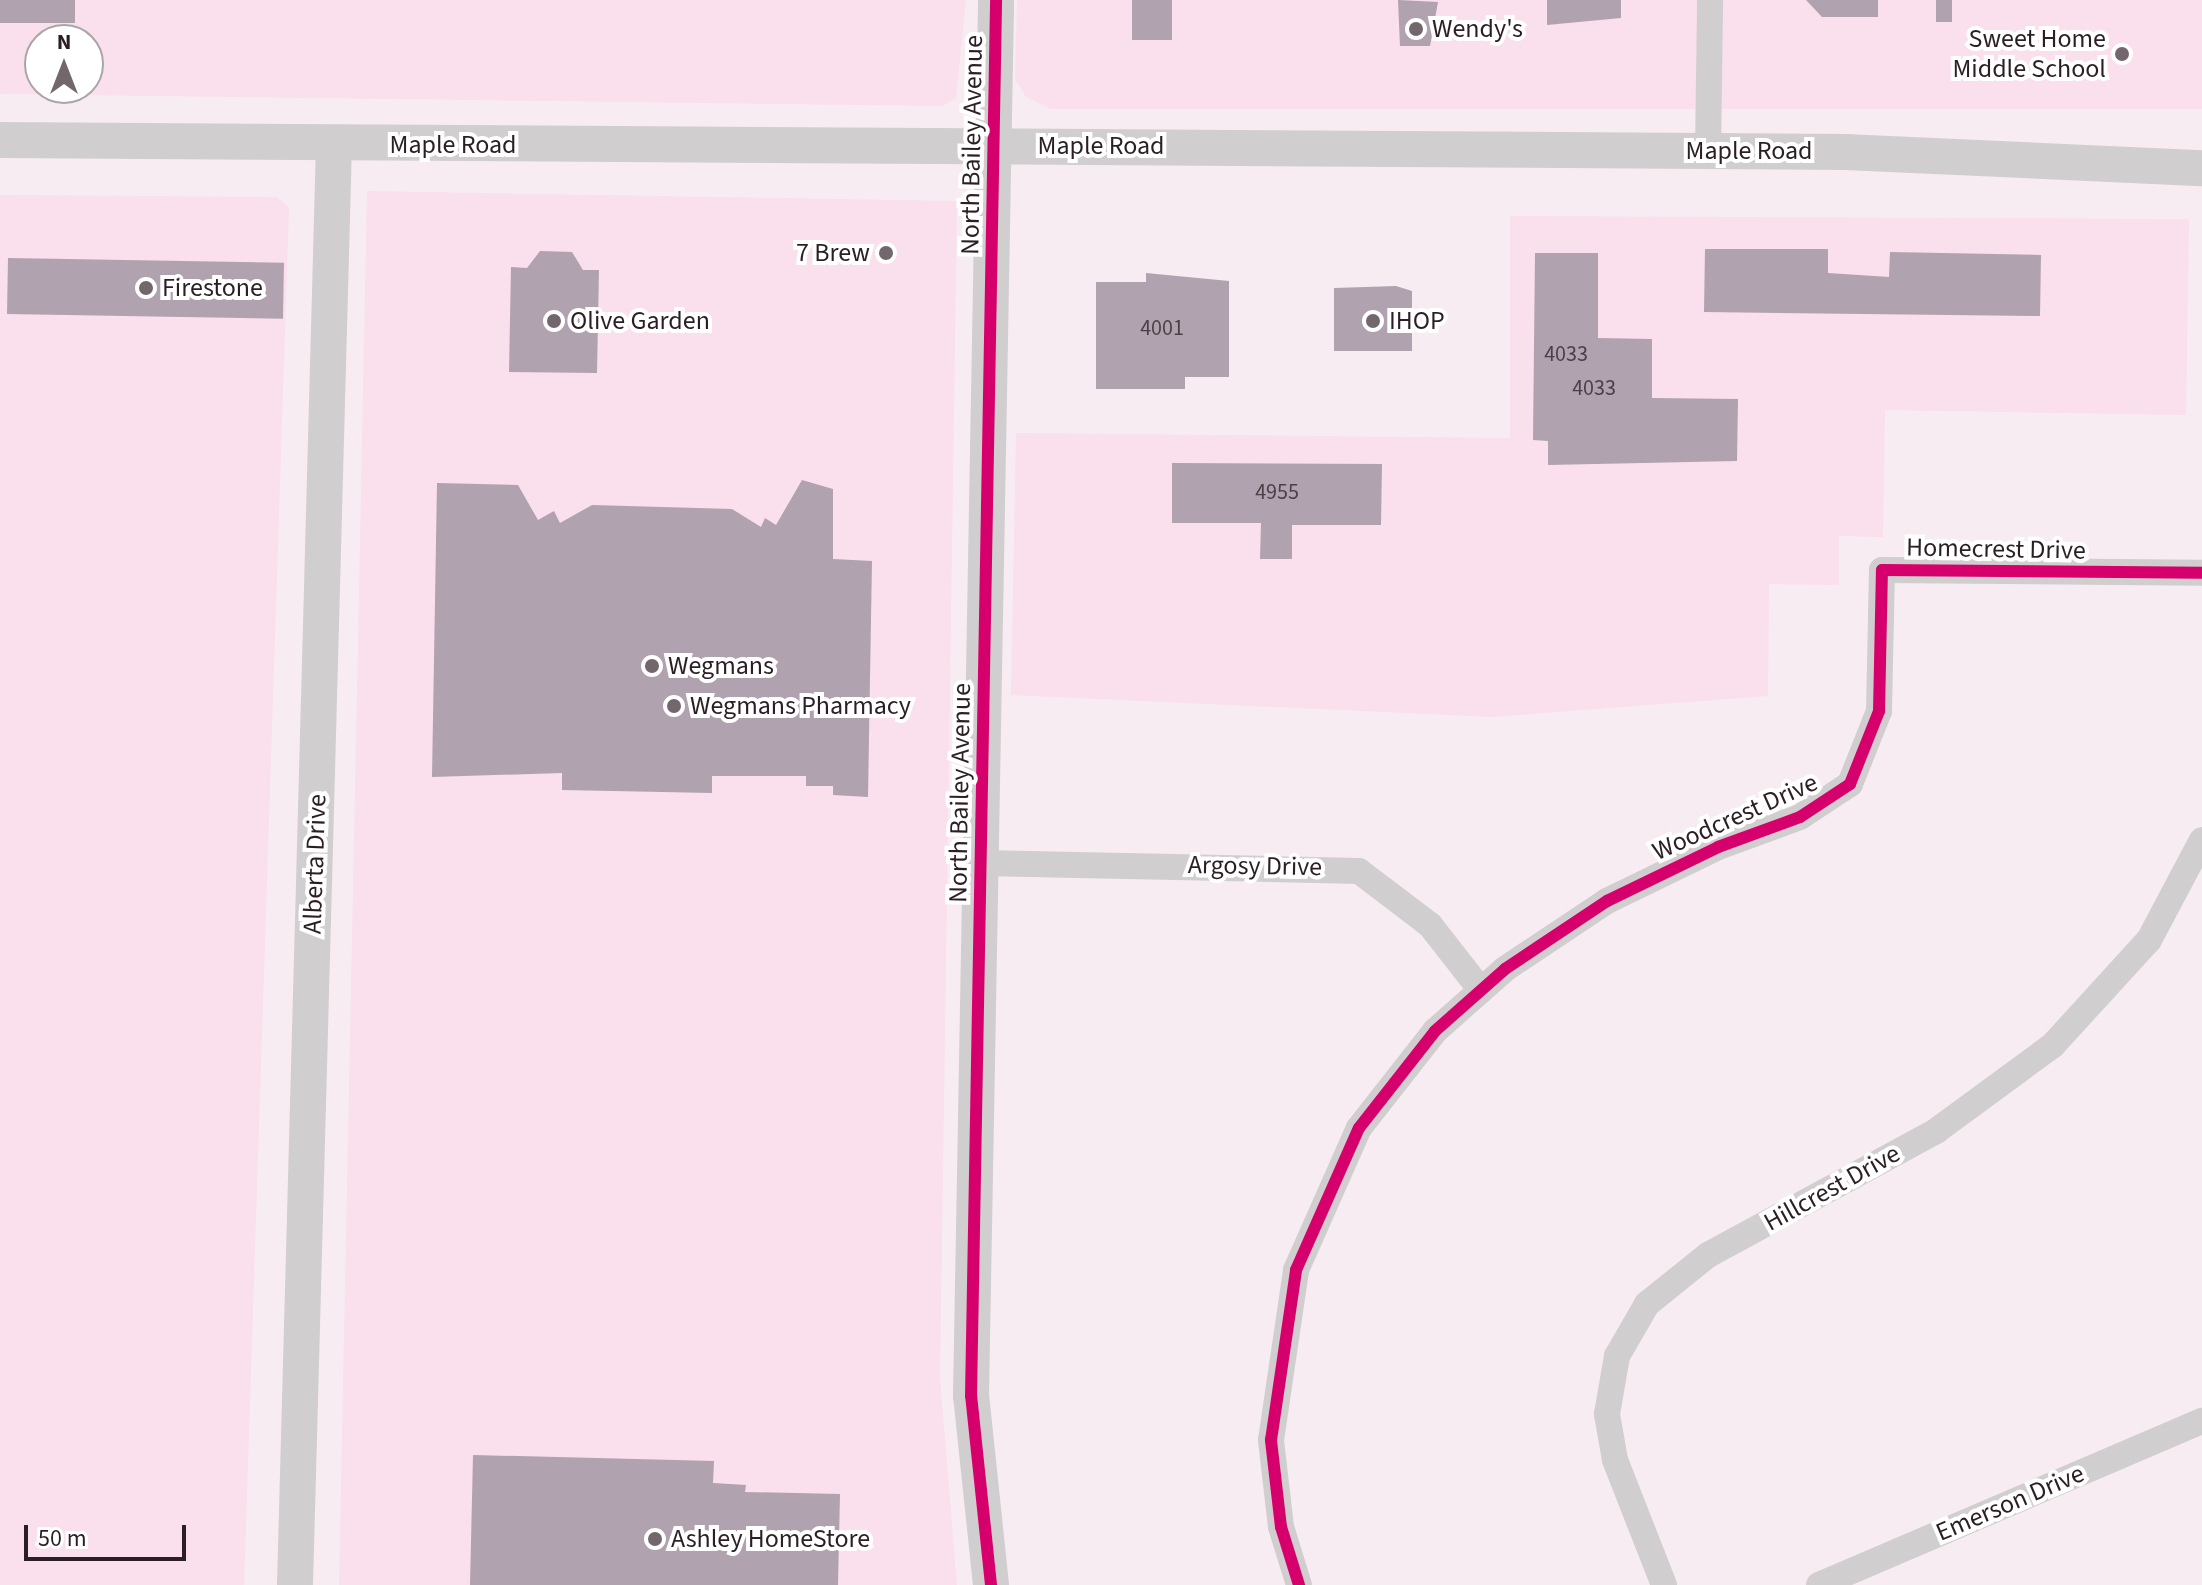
<!DOCTYPE html>
<style>
body{margin:0}
#map{position:relative;width:2202px;height:1585px;overflow:hidden;background:#f7ecf2;font-family:"Source Sans 3",sans-serif}
div>[style]{position:absolute}
[style*='--x']{left:calc(var(--x)*1px);top:calc(var(--y)*1px);width:calc(var(--w)*1px);rotate:calc(var(--a)*1deg)}
.built>*{inset:0;background:#fadfec}
.building>*{inset:0;background:#b0a2af;transform-origin:0 0}
.street>*{height:26px;margin:-13px;padding:0 13px;transform-origin:13px;border-radius:13px;background:#d1cecf}
.secondary>*{height:36px;margin:-18px;padding:0 18px;transform-origin:18px;border-radius:18px;background:#d1cecf}
.cycleway>*{height:12px;margin:-6px;padding:0 6px;transform-origin:6px;border-radius:6px;background:#d6006c}
.dots>*{width:22px;height:22px;translate:-50% -50%;box-sizing:border-box;border:4px solid #fff;border-radius:50%}
span{translate:-50% -50%;white-space:nowrap;text-align:center;line-height:1.15;-webkit-text-stroke:8px #fff;paint-order:stroke}
.number-label{font-size:22px;color:#4c4048}
.number-label span{-webkit-text-stroke-width:0}
.poi-label{font-size:26px;color:#2b1f25}
.left{translate:0 -50%;text-align:left}
.right{translate:-100% -50%;text-align:right}
.street-label{font-size:26px;color:#2b1f25}
.north{position:absolute;left:24px;top:24px;width:80px;height:80px;box-sizing:border-box;background:#fff;border:2px solid #aaa5a8;border-radius:50%;rotate:0deg;font-size:22px;font-weight:700;line-height:32px;text-align:center;color:#2b1f25}
.north::after{content:'';display:block;margin:auto;width:28px;height:36px;background:#72676d;clip-path:polygon(50% 0,100% 100%,50% 72%,0 100%)}
.scale{position:absolute;left:24px;top:1525px;width:162px;height:36px;box-sizing:border-box;border:4px solid #2b1f25;border-top:0;padding-left:10px;font-size:24px;line-height:28px;white-space:nowrap;color:#2b1f25;-webkit-text-stroke:6px #fff;paint-order:stroke}
</style>
<div id="map">
<div class="built">
<i style="clip-path:polygon(evenodd,0 0,966px 0,956px 98px,943px 106px,0 94px,0 0,40px 40px,88px 40px,88px 88px,40px 88px,40px 40px)"></i>
<i style="clip-path:polygon(1017px 0,2202px 0,2202px 109px,1051px 109px,1026px 97px,1015px 79px)"></i>
<i style="clip-path:polygon(367px 191px,957px 201px,940px 1378px,957px 1585px,339px 1585px)"></i>
<i style="clip-path:polygon(0 195px,277px 197px,289px 208px,244px 1585px,0 1585px)"></i>
<i style="clip-path:polygon(1510px 216px,2189px 219px,2186px 415px,1885px 410px,1883px 537px,1839px 536px,1839px 585px,1769px 584px,1768px 696px,1492px 717px,1011px 695px,1016px 433px,1510px 438px)"></i>
</div>
<div class="building">
<i style="left:0;top:0;width:75px;height:23px"></i>
<i style="left:1132px;top:0;width:40px;height:40px"></i>
<i style="clip-path:polygon(1398px 0,1438px 2px,1430px 46px,1400px 46px)"></i>
<i style="clip-path:polygon(1547px 0,1621px 0,1621px 18px,1547px 25px)"></i>
<i style="clip-path:polygon(1806px 0,1878px 0,1878px 17px,1822px 17px)"></i>
<i style="left:1936px;top:0;width:16px;height:22px"></i>
<i style="clip-path:polygon(1705px 249px,1828px 249px,1828px 273px,1889px 277px,1890px 252px,2041px 255px,2040px 316px,1704px 312px)"></i>
<i style="clip-path:polygon(540px 251px,572px 252px,583px 270px,599px 270px,597px 373px,509px 372px,511px 267px,527px 268px)"></i>
<i style="clip-path:polygon(1535px 253px,1598px 253px,1598px 338px,1652px 339px,1652px 398px,1738px 399px,1737px 461px,1548px 465px,1548px 441px,1533px 440px)"></i>
<i style="left:8px;top:258px;width:276px;height:56px;rotate:1deg"></i>
<i style="clip-path:polygon(1146px 273px,1229px 281px,1229px 377px,1185px 377px,1185px 389px,1096px 389px,1096px 282px,1146px 282px)"></i>
<i style="clip-path:polygon(1396px 286px,1412px 291px,1412px 351px,1334px 351px,1334px 288px)"></i>
<i style="clip-path:polygon(1172px 463px,1382px 464px,1381px 525px,1292px 525px,1292px 559px,1260px 559px,1261px 523px,1172px 523px)"></i>
<i style="clip-path:polygon(802px 480px,833px 489px,833px 559px,872px 561px,868px 797px,833px 795px,833px 786px,806px 786px,806px 776px,712px 776px,712px 793px,562px 790px,562px 773px,432px 777px,437px 483px,518px 485px,538px 520px,554px 511px,560px 523px,592px 505px,732px 509px,761px 527px,765px 518px,776px 525px)"></i>
<i style="clip-path:polygon(473px 1455px,714px 1461px,713px 1483px,746px 1485px,745px 1492px,840px 1494px,838px 1585px,470px 1585px)"></i>
</div>
<div class="street">
<i style="--x:1708;--y:151;--w:151;--a:-89.2"></i>
<i style="--x:981;--y:863;--w:378;--a:1.2"></i>
<i style="--x:1359;--y:871;--w:89;--a:37.3"></i>
<i style="--x:1430;--y:925;--w:81;--a:52"></i>
<i style="--x:1299;--y:1585;--w:61;--a:-107.2"></i>
<i style="--x:1281;--y:1527;--w:88;--a:-96.6"></i>
<i style="--x:1271;--y:1440;--w:172;--a:-81.6"></i>
<i style="--x:1296;--y:1270;--w:155;--a:-66.1"></i>
<i style="--x:1359;--y:1128;--w:123;--a:-51.9"></i>
<i style="--x:1435;--y:1031;--w:94;--a:-41.5"></i>
<i style="--x:1505;--y:969;--w:123;--a:-33.7"></i>
<i style="--x:1607;--y:901;--w:123;--a:-25.9"></i>
<i style="--x:1718;--y:847;--w:87;--a:-20.1"></i>
<i style="--x:1800;--y:817;--w:60;--a:-33.4"></i>
<i style="--x:1850;--y:784;--w:79;--a:-68.3"></i>
<i style="--x:1879;--y:711;--w:141;--a:-88.8"></i>
<i style="--x:1882;--y:570;--w:320;--a:0.5"></i>
<i style="--x:1664;--y:1585;--w:134;--a:-111.4"></i>
<i style="--x:1615;--y:1460;--w:47;--a:-99.9"></i>
<i style="--x:1607;--y:1414;--w:59;--a:-80.2"></i>
<i style="--x:1617;--y:1356;--w:60;--a:-60"></i>
<i style="--x:1647;--y:1304;--w:78;--a:-38.8"></i>
<i style="--x:1708;--y:1255;--w:260;--a:-28.5"></i>
<i style="--x:1936;--y:1131;--w:145;--a:-36.3"></i>
<i style="--x:2053;--y:1045;--w:142;--a:-47.6"></i>
<i style="--x:2149;--y:940;--w:113;--a:-62.1"></i>
<i style="--x:1819;--y:1585;--w:417;--a:-23.2"></i>
</div>
<div class="secondary">
<i style="--x:0;--y:140;--w:1845;--a:0.37"></i>
<i style="--x:1845;--y:152;--w:357;--a:2.6"></i>
<i style="--x:295;--y:1585;--w:1442;--a:-88.45"></i>
<i style="--x:991;--y:1585;--w:190;--a:-96"></i>
<i style="--x:971;--y:1396;--w:1396;--a:-88.97"></i>
</div>
<div class="cycleway">
<i style="--x:991;--y:1585;--w:190;--a:-96"></i>
<i style="--x:971;--y:1396;--w:1396;--a:-88.97"></i>
<i style="--x:1299;--y:1585;--w:61;--a:-107.2"></i>
<i style="--x:1281;--y:1527;--w:88;--a:-96.6"></i>
<i style="--x:1271;--y:1440;--w:172;--a:-81.6"></i>
<i style="--x:1296;--y:1270;--w:155;--a:-66.1"></i>
<i style="--x:1359;--y:1128;--w:123;--a:-51.9"></i>
<i style="--x:1435;--y:1031;--w:94;--a:-41.5"></i>
<i style="--x:1505;--y:969;--w:123;--a:-33.7"></i>
<i style="--x:1607;--y:901;--w:123;--a:-25.9"></i>
<i style="--x:1718;--y:847;--w:87;--a:-20.1"></i>
<i style="--x:1800;--y:817;--w:60;--a:-33.4"></i>
<i style="--x:1850;--y:784;--w:79;--a:-68.3"></i>
<i style="--x:1879;--y:711;--w:141;--a:-88.8"></i>
<i style="--x:1882;--y:570;--w:320;--a:0.5"></i>
</div>
<div class="dots">
<i style="left:1416px;top:29px;background:#72676d"></i>
<i style="left:2122px;top:54px;background:#72676d"></i>
<i style="left:886px;top:253px;background:#72676d"></i>
<i style="left:146px;top:288px;background:#72676d"></i>
<i style="left:554px;top:321px;background:#72676d"></i>
<i style="left:1373px;top:321px;background:#72676d"></i>
<i style="left:652px;top:666px;background:#72676d"></i>
<i style="left:674px;top:706px;background:#72676d"></i>
<i style="left:655px;top:1539px;background:#72676d"></i>
</div>
<div class="number-label">
<span style="left:1162px;top:329px">4001</span>
<span style="left:1566px;top:355px">4033</span>
<span style="left:1594px;top:389px">4033</span>
<span style="left:1277px;top:493px">4955</span>
</div>
<div class="poi-label">
<span class="left" style="left:1432px;top:29px">Wendy's</span>
<span class="right" style="left:2106px;top:54px">Sweet Home<br>Middle School</span>
<span class="right" style="left:870px;top:253px">7 Brew</span>
<span class="left" style="left:162px;top:288px">Firestone</span>
<span class="left" style="left:570px;top:321px">Olive Garden</span>
<span class="left" style="left:1389px;top:321px">IHOP</span>
<span class="left" style="left:668px;top:666px">Wegmans</span>
<span class="left" style="left:690px;top:706px">Wegmans Pharmacy</span>
<span class="left" style="left:671px;top:1539px">Ashley HomeStore</span>
</div>
<div class="street-label">
<span style="left:453px;top:145px">Maple Road</span>
<span style="left:972px;top:145px;rotate:-89deg">North Bailey Avenue</span>
<span style="left:1101px;top:146px">Maple Road</span>
<span style="left:1749px;top:151px">Maple Road</span>
<span style="left:1996px;top:549px;rotate:1deg">Homecrest Drive</span>
<span style="left:960px;top:793px;rotate:-89deg">North Bailey Avenue</span>
<span style="left:1735px;top:817px;rotate:-24deg">Woodcrest Drive</span>
<span style="left:315px;top:864px;rotate:-88deg">Alberta Drive</span>
<span style="left:1255px;top:866px;rotate:1deg">Argosy Drive</span>
<span style="left:1832px;top:1188px;rotate:-29deg">Hillcrest Drive</span>
<span style="left:2010px;top:1503px;rotate:-23deg">Emerson Drive</span>
</div>
<div class="north">N</div>
<div class="scale">50 m</div>
</div>
